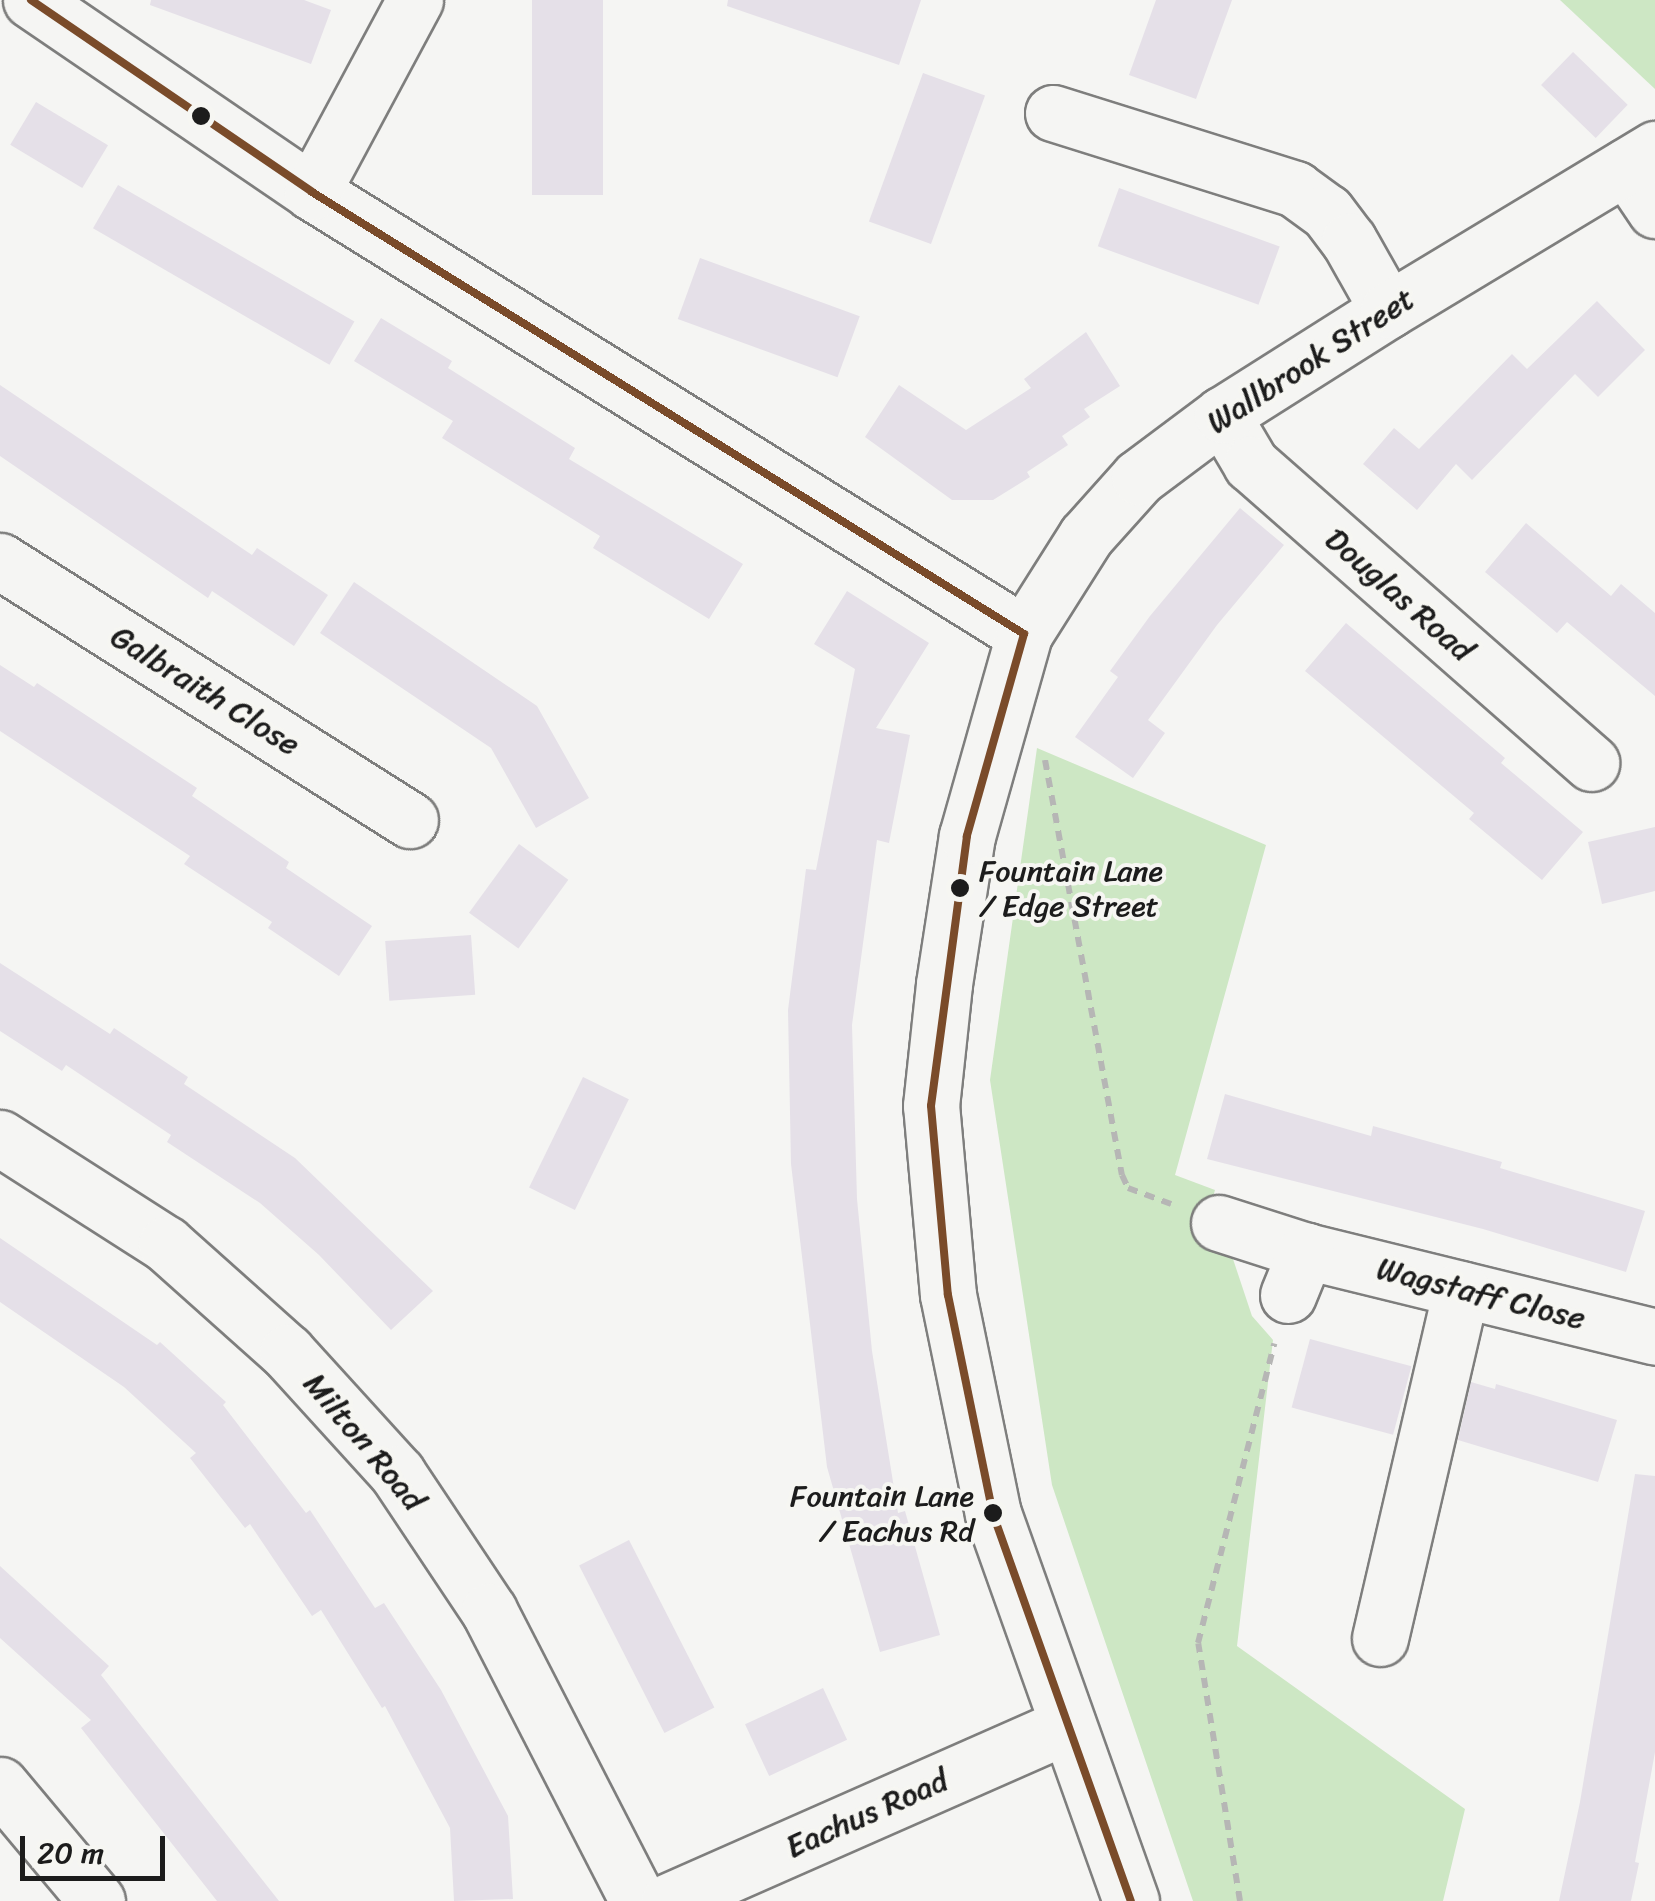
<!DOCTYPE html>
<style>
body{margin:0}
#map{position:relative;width:1655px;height:1901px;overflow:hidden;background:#f5f5f3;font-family:Sriracha,sans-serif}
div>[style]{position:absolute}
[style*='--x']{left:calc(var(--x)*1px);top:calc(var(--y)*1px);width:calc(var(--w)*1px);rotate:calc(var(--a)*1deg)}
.green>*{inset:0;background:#cde7c4}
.building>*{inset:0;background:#e5e0e8;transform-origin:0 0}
.path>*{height:6px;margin-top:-3px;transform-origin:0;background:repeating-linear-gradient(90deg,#b6b6b5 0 10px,transparent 0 18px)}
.roads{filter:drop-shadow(2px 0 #7e7e7d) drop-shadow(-2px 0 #7e7e7d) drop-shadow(0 2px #7e7e7d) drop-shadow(0 -2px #7e7e7d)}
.minor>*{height:55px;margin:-27.5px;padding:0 27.5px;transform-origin:27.5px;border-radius:27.5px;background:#f5f5f3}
.bus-1>*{height:8px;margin:-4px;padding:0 4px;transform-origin:4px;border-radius:4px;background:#7a4b2a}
.dots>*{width:28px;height:28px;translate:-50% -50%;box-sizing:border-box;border:5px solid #f6f6f2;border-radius:50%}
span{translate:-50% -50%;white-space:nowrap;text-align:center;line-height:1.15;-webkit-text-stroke:8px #f6f6f2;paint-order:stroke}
.bus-label{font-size:30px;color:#1c1c1c}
.left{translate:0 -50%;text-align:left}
.right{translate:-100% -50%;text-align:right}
.street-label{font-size:32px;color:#1c1c1c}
.scale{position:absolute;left:20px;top:1836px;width:145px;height:45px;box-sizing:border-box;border:5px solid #1c1c1c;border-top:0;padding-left:12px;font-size:30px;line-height:35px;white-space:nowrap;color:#1c1c1c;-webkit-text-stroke:8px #f6f6f2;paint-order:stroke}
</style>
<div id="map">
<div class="green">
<i style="clip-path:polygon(1560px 0,1655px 0,1655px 89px)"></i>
<i style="clip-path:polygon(1037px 748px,1266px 845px,1175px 1175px,1215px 1190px,1201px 1238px,1231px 1253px,1252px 1316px,1273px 1340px,1237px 1646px,1465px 1809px,1443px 1901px,1193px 1901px,1052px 1485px,990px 1080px)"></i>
</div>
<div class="building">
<i style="clip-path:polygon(151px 0,304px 0,331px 10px,311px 64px,150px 5px)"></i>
<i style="left:532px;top:0;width:71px;height:195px"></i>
<i style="clip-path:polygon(728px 0,921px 0,899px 65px,727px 6px)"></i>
<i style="clip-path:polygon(1156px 0,1232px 0,1196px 99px,1129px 75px)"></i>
<i style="left:1573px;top:52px;width:76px;height:46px;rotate:44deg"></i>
<i style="left:923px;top:73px;width:66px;height:158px;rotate:20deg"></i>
<i style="left:36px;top:102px;width:84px;height:50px;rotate:31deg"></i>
<i style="left:118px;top:185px;width:273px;height:50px;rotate:30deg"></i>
<i style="left:1119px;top:188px;width:171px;height:62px;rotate:20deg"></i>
<i style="left:700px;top:258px;width:170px;height:65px;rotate:20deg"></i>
<i style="clip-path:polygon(1597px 301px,1645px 350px,1598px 397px,1575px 374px,1472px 480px,1456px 464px,1417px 510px,1363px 464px,1394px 428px,1419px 449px,1512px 354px,1527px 369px)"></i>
<i style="clip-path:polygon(381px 318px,452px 361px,448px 368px,575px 448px,569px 459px,743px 564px,709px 619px,593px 548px,600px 536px,442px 438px,453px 421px,354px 361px)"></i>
<i style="clip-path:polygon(1086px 332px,1120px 386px,1084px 409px,1090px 417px,1062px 436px,1068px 445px,1027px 472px,1030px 477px,993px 500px,952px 500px,865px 437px,899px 385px,966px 430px,1031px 388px,1024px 379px)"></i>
<i style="clip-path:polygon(0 385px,252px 555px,257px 548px,328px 595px,294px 646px,212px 591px,208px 598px,0 456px)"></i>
<i style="clip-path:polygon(1240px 508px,1284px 545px,1217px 625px,1148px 720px,1165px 733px,1133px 778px,1075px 737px,1118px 677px,1110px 671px,1150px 616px)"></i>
<i style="clip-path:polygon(1526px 523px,1611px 596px,1621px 584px,1655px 613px,1655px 696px,1567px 622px,1557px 633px,1485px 572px)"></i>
<i style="clip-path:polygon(354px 582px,537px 706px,589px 798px,536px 828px,491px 748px,320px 633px)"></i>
<i style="clip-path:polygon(847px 591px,929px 643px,876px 728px,910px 735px,889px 843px,877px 840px,852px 1025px,857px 1199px,872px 1351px,898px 1513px,905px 1511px,940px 1635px,880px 1652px,827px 1467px,791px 1164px,788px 1010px,806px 869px,816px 870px,855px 669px,814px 644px)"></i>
<i style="clip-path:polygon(1346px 623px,1505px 758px,1501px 763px,1583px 832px,1542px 880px,1469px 819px,1474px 813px,1305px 671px)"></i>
<i style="clip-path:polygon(0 665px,34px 687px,37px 683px,197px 788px,192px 796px,289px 862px,286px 868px,372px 926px,339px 976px,268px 928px,272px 922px,184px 864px,190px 856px,0 731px)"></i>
<i style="clip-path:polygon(1655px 827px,1655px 891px,1602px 904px,1588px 842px)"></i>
<i style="left:519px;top:844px;width:61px;height:85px;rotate:36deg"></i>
<i style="left:471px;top:935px;width:60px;height:86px;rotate:86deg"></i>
<i style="clip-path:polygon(0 963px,110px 1034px,114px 1028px,188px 1077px,184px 1084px,295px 1158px,433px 1291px,391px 1330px,319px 1255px,260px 1203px,167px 1142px,171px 1135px,66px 1065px,62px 1071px,0 1031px)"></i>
<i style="left:583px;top:1077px;width:51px;height:123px;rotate:26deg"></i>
<i style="clip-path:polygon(1225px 1094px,1371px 1136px,1373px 1126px,1502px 1162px,1500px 1168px,1645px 1211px,1626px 1272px,1483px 1229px,1207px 1159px)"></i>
<i style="clip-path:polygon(0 1238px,157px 1345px,160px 1342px,226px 1402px,223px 1405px,306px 1513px,310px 1510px,375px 1608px,384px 1603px,441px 1690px,508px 1816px,513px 1899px,454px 1901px,450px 1828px,385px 1706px,382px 1708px,321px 1610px,312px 1616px,250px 1524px,245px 1528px,190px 1458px,196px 1453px,124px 1387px,0 1302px)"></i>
<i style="left:1310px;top:1339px;width:105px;height:71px;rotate:15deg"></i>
<i style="clip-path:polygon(1471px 1382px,1495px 1389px,1496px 1384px,1617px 1420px,1598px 1482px,1458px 1440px)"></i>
<i style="clip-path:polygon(1635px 1474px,1655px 1476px,1655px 1752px,1635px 1862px,1639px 1863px,1631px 1901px,1559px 1901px,1580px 1802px)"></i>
<i style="left:629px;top:1540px;width:188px;height:56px;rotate:63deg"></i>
<i style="clip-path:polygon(0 1566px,109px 1666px,101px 1675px,279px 1901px,217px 1901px,81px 1728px,91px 1720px,0 1638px)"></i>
<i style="left:823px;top:1688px;width:57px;height:86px;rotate:65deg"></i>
</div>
<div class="path">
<i style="--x:1045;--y:760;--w:422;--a:79.5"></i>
<i style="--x:1122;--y:1175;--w:14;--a:65"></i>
<i style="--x:1128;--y:1188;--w:46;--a:20.4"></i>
<i style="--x:1240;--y:1901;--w:261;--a:-99.2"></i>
<i style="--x:1198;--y:1643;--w:309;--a:-75.7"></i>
</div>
<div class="roads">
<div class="minor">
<i style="--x:31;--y:0;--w:340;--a:34.3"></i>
<i style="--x:312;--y:192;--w:838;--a:31.83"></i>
<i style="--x:1053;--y:113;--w:254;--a:17.4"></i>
<i style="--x:1295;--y:189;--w:39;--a:36"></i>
<i style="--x:1327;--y:212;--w:36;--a:53"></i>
<i style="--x:1349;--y:241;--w:79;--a:60.5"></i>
<i style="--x:1626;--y:167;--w:52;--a:56"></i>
<i style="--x:312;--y:192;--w:218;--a:-61.8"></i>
<i style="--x:1222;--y:415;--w:57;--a:59.4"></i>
<i style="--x:1251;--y:464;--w:453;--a:41.3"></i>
<i style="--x:0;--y:561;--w:485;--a:32.3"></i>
<i style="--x:0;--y:1138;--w:197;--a:32.6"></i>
<i style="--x:166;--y:1244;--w:162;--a:41.8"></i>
<i style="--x:287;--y:1352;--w:164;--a:47.7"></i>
<i style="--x:397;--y:1473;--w:166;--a:56.3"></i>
<i style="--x:489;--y:1611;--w:326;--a:62.8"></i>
<i style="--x:1219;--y:1223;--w:91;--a:17.8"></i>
<i style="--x:1306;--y:1251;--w:359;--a:13.8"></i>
<i style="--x:1288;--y:1295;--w:48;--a:-67.8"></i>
<i style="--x:1380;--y:1638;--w:358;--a:-76.9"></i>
<i style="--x:0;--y:1785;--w:151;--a:50.1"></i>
<i style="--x:669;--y:1901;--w:434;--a:-23.8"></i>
<i style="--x:1131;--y:1901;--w:411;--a:-109.6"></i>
<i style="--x:993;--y:1514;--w:224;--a:-101.6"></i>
<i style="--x:948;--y:1295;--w:190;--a:-95.1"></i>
<i style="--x:931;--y:1106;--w:123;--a:-83.9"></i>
<i style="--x:944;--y:984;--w:150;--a:-81.2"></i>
<i style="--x:967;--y:836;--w:210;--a:-74.2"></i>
<i style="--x:1024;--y:634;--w:116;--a:-57.7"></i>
<i style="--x:1086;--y:536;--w:79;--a:-48.1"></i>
<i style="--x:1139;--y:477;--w:104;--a:-36.8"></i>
<i style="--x:1222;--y:415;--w:196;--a:-32.3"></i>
<i style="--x:1388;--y:310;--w:312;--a:-31.1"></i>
</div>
</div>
<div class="bus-1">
<i style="--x:31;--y:0;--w:340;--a:34.3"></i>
<i style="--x:312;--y:192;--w:838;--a:31.83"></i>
<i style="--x:1024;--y:634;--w:210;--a:105.8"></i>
<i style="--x:967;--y:836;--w:272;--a:97.6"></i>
<i style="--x:931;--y:1106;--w:190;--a:84.9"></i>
<i style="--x:948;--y:1295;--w:224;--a:78.4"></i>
<i style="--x:993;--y:1514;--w:411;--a:70.4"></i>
</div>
<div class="dots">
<i style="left:201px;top:116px;background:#1c1c1c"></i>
<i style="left:960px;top:888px;background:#1c1c1c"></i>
<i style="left:993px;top:1513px;background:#1c1c1c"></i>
</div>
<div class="bus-label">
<span class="left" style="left:979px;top:888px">Fountain Lane<br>/ Edge Street</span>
<span class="right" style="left:974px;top:1513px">Fountain Lane<br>/ Eachus Rd</span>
</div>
<div class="street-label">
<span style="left:1311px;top:361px;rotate:-33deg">Wallbrook Street</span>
<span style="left:1399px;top:595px;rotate:41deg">Douglas Road</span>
<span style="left:205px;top:691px;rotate:32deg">Galbraith Close</span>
<span style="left:1481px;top:1294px;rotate:14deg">Wagstaff Close</span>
<span style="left:364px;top:1442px;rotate:50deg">Milton Road</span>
<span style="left:867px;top:1814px;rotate:-24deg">Eachus Road</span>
</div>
<div class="scale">20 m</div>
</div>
